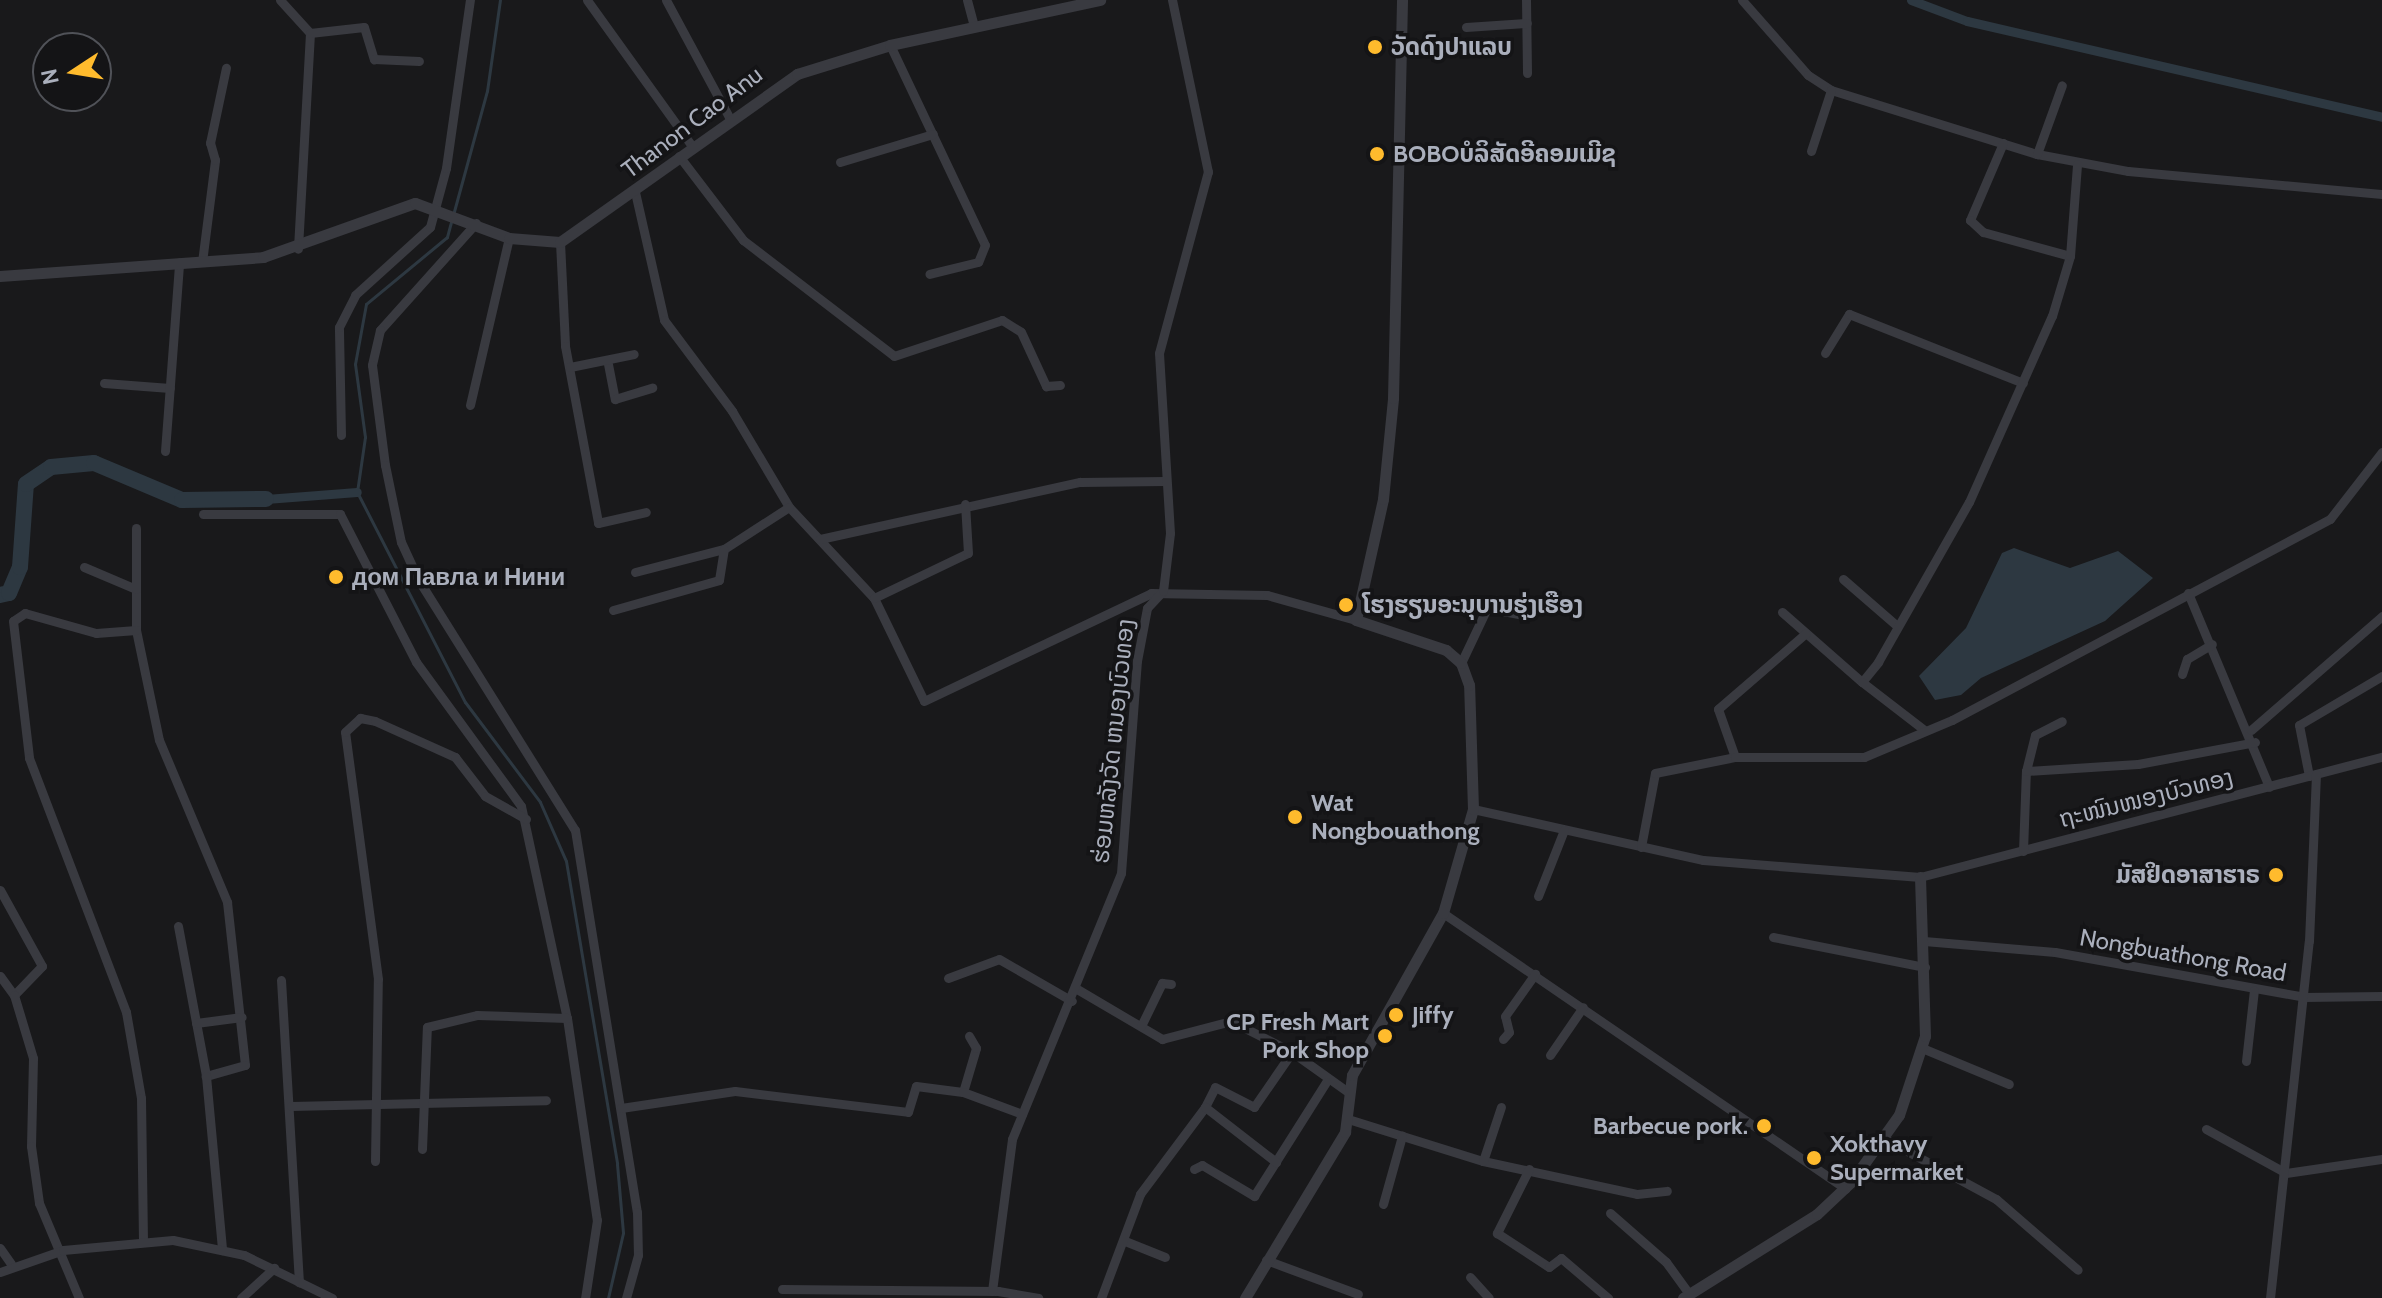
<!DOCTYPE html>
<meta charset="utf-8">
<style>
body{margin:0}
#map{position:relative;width:2382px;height:1298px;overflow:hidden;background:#19191b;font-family:Cabin,"Noto Sans Lao",sans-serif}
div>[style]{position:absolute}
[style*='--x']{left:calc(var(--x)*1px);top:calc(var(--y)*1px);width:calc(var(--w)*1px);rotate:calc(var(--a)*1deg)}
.water>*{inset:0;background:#2d3841}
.stream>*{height:3px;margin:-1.5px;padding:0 1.5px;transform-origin:1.5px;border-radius:1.5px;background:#2d3841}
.canal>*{height:9px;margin:-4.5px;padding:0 4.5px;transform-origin:4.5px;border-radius:4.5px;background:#2d3841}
.river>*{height:16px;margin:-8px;padding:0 8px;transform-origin:8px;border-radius:8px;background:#2d3841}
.minor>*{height:9px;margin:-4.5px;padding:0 4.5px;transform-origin:4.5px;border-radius:4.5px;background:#393a40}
.tertiary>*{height:11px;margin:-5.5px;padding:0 5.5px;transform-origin:5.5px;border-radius:5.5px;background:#393a40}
.dots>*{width:22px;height:22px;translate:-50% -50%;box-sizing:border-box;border:4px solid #141416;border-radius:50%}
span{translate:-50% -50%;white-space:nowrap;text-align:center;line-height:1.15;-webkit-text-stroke:7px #141416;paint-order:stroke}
.poi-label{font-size:24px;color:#aaafbc;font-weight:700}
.left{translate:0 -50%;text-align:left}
.right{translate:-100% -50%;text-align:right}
.street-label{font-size:24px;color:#aaafbc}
.north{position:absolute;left:32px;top:32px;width:80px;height:80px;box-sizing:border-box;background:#141416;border:2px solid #505258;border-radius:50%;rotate:258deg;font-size:22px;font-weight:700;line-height:32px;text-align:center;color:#aaafbc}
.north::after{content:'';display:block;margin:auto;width:28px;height:36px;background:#ffbb2d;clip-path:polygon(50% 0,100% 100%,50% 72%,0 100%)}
</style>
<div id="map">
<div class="water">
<i style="clip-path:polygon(2014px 548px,2070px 568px,2118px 551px,2153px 578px,2105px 621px,1981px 678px,1961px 695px,1935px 700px,1919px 676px,1966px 628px,2002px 553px)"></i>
</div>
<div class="stream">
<i style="--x:453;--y:215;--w:129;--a:-74.7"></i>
<i style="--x:487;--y:91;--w:92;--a:-81.9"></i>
<i style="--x:451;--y:222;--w:16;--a:105"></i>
<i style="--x:447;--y:237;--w:105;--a:140.4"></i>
<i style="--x:366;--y:304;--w:61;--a:100.4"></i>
<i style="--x:355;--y:364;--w:74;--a:82.2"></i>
<i style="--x:365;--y:437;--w:56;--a:98.3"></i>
<i style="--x:357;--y:492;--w:236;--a:62.8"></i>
<i style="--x:465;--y:702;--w:125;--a:53.1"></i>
<i style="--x:540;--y:802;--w:64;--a:66.2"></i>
<i style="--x:566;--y:861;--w:307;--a:80.4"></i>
<i style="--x:617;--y:1164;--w:69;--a:85"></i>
<i style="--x:623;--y:1233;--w:67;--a:103"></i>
</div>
<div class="canal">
<i style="--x:1911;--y:0;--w:60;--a:20.6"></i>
<i style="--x:1967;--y:21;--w:426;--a:13"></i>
<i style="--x:266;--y:499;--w:91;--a:-4.4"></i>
</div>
<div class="river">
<i style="--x:0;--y:595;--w:9;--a:-13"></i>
<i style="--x:9;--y:593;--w:28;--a:-67"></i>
<i style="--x:20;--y:567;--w:83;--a:-85.9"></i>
<i style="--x:26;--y:484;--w:30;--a:-34"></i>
<i style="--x:51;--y:467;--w:43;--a:-5.3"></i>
<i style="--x:94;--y:463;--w:95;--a:22.8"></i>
<i style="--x:182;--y:500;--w:84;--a:-0.7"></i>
</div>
<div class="minor">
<i style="--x:280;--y:0;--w:45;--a:47.7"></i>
<i style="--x:310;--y:33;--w:216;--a:93.2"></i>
<i style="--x:587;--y:0;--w:180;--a:54.3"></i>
<i style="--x:666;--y:0;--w:133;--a:61.7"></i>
<i style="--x:967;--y:0;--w:28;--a:75"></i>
<i style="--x:1526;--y:0;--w:73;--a:89.2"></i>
<i style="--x:1742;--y:0;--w:100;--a:48.7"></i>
<i style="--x:1808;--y:75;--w:27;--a:33"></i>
<i style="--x:1831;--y:90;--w:216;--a:17.3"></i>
<i style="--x:2037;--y:154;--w:93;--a:10.6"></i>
<i style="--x:2128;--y:171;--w:255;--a:5.2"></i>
<i style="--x:1466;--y:27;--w:61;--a:-3.8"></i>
<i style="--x:310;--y:33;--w:54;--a:-6.3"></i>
<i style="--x:364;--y:27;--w:34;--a:73"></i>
<i style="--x:374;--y:59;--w:45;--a:2.5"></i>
<i style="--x:890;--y:45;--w:221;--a:64.6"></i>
<i style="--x:985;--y:245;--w:18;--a:112"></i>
<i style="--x:978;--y:262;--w:50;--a:166.2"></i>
<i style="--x:2003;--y:143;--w:84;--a:113.2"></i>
<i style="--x:1970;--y:220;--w:18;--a:43"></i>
<i style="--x:1983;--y:232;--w:90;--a:15.4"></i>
<i style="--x:1811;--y:151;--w:64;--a:-71.8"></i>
<i style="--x:2037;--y:154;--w:73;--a:-70.1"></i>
<i style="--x:679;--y:156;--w:106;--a:52.7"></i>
<i style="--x:743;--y:240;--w:190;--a:37.5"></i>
<i style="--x:894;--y:356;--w:114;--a:-18.4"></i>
<i style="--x:1002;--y:320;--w:22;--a:32"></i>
<i style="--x:1021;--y:332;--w:60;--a:65.2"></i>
<i style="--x:1046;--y:386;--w:14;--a:-4"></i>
<i style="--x:840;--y:162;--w:97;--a:-16.8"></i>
<i style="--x:635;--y:192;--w:131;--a:77.2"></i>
<i style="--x:664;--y:320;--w:114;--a:53.2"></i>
<i style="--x:732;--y:411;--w:112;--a:59.3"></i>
<i style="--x:789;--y:507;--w:125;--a:47"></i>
<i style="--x:874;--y:598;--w:114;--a:64.1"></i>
<i style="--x:924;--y:701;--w:251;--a:-25.4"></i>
<i style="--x:1151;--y:593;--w:116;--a:1"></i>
<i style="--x:1267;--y:595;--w:92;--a:15.7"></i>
<i style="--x:476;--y:223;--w:144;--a:131.9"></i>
<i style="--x:380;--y:330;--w:36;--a:103"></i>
<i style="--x:372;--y:365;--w:101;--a:82.6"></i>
<i style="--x:385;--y:465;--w:79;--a:78.3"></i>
<i style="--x:401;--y:542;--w:41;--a:65.3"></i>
<i style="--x:418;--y:579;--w:296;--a:58"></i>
<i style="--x:575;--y:830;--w:387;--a:80.8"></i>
<i style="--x:637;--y:1212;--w:43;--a:88.7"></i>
<i style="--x:638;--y:1255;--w:45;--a:105.6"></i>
<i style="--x:560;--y:242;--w:104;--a:87.2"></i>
<i style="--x:565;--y:346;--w:180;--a:79.4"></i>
<i style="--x:598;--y:523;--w:49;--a:-12.9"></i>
<i style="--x:202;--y:262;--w:103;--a:-82.7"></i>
<i style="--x:215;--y:160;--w:18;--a:-106"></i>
<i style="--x:210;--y:143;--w:77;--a:-78"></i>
<i style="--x:1825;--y:353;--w:46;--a:-58.4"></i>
<i style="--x:1849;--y:314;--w:187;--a:21.6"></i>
<i style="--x:608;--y:364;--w:36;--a:79"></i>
<i style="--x:615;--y:399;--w:39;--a:-17"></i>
<i style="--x:570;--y:367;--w:65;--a:-11.5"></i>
<i style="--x:104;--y:383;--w:66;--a:4.3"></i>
<i style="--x:470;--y:405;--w:171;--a:-76.9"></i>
<i style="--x:341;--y:435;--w:108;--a:-91.1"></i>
<i style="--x:339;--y:327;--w:36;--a:-63"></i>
<i style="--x:355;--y:295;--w:101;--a:-42.2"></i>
<i style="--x:430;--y:227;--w:61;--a:-74.8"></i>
<i style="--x:446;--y:168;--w:170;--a:-81.9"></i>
<i style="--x:165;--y:451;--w:189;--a:-85.7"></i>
<i style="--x:203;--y:514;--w:137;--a:0"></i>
<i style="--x:340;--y:514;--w:166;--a:62.8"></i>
<i style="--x:416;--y:662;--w:178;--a:53.9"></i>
<i style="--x:521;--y:806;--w:217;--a:77.8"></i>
<i style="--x:567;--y:1018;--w:204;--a:81.6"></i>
<i style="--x:597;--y:1220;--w:79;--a:98.7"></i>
<i style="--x:820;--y:539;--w:266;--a:-12.4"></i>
<i style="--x:1080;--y:482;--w:85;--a:-0.7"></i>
<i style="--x:84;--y:567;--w:56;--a:22.9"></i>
<i style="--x:136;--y:589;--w:41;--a:90"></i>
<i style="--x:136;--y:630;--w:112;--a:78.2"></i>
<i style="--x:159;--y:740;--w:176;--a:67.2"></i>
<i style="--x:227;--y:902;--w:164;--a:83.7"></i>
<i style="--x:245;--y:1065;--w:41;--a:164.2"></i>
<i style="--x:635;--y:572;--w:92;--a:-14.5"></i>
<i style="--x:724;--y:549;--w:77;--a:-32.9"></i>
<i style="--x:1843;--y:579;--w:70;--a:41"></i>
<i style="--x:136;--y:589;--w:61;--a:-90"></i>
<i style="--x:2188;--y:593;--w:210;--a:67.3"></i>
<i style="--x:874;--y:598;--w:104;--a:-25.6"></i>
<i style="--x:968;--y:553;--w:49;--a:-93.5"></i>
<i style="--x:613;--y:610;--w:110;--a:-15.8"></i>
<i style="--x:719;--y:580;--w:31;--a:-81"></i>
<i style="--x:1782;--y:612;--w:106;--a:41.2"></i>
<i style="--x:1862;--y:682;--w:26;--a:-51"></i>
<i style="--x:1878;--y:662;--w:184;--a:-60.4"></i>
<i style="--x:1969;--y:502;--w:204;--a:-66"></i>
<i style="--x:2052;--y:316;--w:63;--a:-73.3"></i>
<i style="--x:2070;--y:256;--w:92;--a:-85.6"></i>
<i style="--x:136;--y:630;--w:40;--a:175.7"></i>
<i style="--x:96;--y:633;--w:74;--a:-164.3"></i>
<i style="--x:25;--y:613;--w:14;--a:146"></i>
<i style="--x:13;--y:621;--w:138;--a:83.3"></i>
<i style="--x:29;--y:758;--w:272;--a:69.1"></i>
<i style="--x:126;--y:1012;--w:87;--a:80.1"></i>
<i style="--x:141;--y:1098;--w:140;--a:89.2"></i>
<i style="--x:1461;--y:663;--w:61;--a:-64.7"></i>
<i style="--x:1487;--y:608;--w:43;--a:10.8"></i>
<i style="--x:2182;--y:674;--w:16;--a:-72"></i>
<i style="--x:2187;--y:659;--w:29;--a:-31"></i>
<i style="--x:1862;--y:682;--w:77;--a:37.6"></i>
<i style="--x:2251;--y:730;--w:174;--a:-41"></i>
<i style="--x:1735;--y:757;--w:51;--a:-109.5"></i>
<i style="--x:1718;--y:709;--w:116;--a:-40.8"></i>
<i style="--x:2026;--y:771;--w:112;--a:-3.6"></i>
<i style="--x:2138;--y:764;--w:119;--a:-10.6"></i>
<i style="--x:2309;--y:776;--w:52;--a:-101.1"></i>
<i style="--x:2299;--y:725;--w:96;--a:-30.6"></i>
<i style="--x:1473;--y:809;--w:236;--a:12.5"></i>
<i style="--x:1703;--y:860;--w:218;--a:4.5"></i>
<i style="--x:1920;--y:877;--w:477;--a:-14.6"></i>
<i style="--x:1641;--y:847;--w:75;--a:-79.3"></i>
<i style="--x:1655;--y:773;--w:82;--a:-11.3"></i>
<i style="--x:1735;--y:757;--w:129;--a:0"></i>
<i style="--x:1864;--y:757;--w:95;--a:-22.8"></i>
<i style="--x:1952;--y:720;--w:428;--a:-28"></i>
<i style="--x:2330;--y:519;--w:85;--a:-52.2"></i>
<i style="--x:2023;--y:851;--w:80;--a:-87.9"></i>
<i style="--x:2026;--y:771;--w:37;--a:-76"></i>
<i style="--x:2035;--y:735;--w:30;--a:-27"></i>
<i style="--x:0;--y:890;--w:87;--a:61.1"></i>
<i style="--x:42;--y:966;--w:40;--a:134"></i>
<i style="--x:1538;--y:896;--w:71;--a:-68.5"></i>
<i style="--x:1443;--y:913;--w:488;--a:34.4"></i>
<i style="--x:178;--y:926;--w:153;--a:79.4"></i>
<i style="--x:206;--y:1076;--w:175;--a:84.7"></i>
<i style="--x:1773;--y:937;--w:155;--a:11.2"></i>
<i style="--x:1924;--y:941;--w:131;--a:4.8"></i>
<i style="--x:2055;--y:952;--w:253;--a:10.2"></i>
<i style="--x:2304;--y:997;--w:78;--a:-0.7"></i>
<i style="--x:0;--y:976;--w:24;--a:54"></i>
<i style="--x:14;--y:995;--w:66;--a:73.2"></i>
<i style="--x:33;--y:1058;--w:88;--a:91.3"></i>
<i style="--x:31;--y:1146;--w:58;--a:82"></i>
<i style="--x:39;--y:1203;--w:103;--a:67.2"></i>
<i style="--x:948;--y:978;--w:54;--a:-20.4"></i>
<i style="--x:999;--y:959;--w:84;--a:29.9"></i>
<i style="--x:281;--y:980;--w:303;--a:86.6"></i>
<i style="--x:1077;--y:989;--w:99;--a:30.5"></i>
<i style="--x:1162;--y:1039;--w:71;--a:-14.6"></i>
<i style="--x:1231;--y:1021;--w:68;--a:26.9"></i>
<i style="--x:196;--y:1023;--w:46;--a:-7.4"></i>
<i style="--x:1141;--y:1026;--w:48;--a:-64"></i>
<i style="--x:1162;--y:983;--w:9;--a:6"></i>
<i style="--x:1503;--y:1039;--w:9;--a:-49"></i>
<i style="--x:1509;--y:1032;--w:16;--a:-104"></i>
<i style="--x:1505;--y:1016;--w:52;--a:-54.5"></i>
<i style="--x:1922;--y:1048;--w:94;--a:22.5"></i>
<i style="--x:1550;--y:1055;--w:58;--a:-55.5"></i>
<i style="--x:2246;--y:1061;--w:71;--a:-83.6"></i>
<i style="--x:963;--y:1092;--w:46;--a:-73.5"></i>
<i style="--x:976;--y:1048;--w:14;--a:-120"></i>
<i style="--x:291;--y:1106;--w:255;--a:-1.3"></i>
<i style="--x:1205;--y:1107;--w:22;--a:-63"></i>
<i style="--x:1215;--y:1087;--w:44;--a:27.1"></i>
<i style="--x:1254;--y:1107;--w:67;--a:-55.4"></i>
<i style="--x:1292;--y:1052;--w:69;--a:35.5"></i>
<i style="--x:621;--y:1108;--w:115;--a:-8.5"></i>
<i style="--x:735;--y:1091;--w:174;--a:6.9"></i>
<i style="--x:908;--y:1112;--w:27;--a:-73"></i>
<i style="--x:916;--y:1086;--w:47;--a:7.3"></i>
<i style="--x:963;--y:1092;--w:63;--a:20.4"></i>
<i style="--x:1348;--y:1119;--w:141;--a:17.3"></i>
<i style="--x:1483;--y:1161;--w:157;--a:12.1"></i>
<i style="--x:1637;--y:1194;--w:30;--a:-6"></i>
<i style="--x:2206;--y:1129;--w:91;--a:28.8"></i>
<i style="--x:2286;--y:1173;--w:97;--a:-8.3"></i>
<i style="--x:1885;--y:1139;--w:126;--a:28.4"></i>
<i style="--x:1996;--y:1199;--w:108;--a:40.9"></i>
<i style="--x:422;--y:1149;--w:122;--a:-87.7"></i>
<i style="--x:427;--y:1027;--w:51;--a:-13.5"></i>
<i style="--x:477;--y:1015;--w:90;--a:1.9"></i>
<i style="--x:375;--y:1161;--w:182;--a:-89.1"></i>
<i style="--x:378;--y:979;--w:249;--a:-97.6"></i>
<i style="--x:345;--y:732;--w:21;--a:-43"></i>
<i style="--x:360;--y:718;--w:15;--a:11"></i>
<i style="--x:375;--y:721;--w:88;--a:24.2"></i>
<i style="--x:455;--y:757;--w:49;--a:52.4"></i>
<i style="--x:485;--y:796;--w:47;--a:29.3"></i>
<i style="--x:1483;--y:1161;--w:57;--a:-71.6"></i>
<i style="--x:1194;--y:1169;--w:9;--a:-27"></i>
<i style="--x:1202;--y:1165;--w:61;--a:30.8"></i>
<i style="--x:1254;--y:1196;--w:135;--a:-57.7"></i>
<i style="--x:1529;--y:1169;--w:72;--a:116.6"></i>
<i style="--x:1497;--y:1233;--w:62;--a:33.2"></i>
<i style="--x:1549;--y:1267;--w:15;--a:-37"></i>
<i style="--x:1561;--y:1258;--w:62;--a:40.4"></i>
<i style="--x:1383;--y:1204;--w:71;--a:-74.4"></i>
<i style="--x:1610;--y:1213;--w:74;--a:41.2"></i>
<i style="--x:1666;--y:1262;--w:39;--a:54"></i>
<i style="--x:1125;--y:1241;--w:43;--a:21.8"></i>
<i style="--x:0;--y:1248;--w:19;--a:55"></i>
<i style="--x:1266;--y:1260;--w:98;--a:20.3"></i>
<i style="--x:0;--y:1272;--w:67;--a:-19.2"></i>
<i style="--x:63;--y:1250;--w:110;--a:-5.2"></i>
<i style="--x:173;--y:1240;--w:73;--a:11.9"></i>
<i style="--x:244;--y:1255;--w:98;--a:26"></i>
<i style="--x:1470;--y:1277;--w:28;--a:48"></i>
<i style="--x:782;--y:1289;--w:216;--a:0.5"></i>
<i style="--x:998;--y:1291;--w:41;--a:9.9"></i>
<i style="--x:992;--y:1291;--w:153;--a:-82.5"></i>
<i style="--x:1012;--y:1139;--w:287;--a:-67.7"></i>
<i style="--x:1121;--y:873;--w:213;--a:-85.7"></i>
<i style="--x:1137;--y:661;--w:54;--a:-79.3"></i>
<i style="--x:1147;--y:608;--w:23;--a:-47"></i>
<i style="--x:1163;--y:591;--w:58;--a:-83.1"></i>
<i style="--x:1170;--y:533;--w:180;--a:-93.5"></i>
<i style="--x:1159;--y:353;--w:188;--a:-74.9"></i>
<i style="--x:1208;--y:172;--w:176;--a:-101.8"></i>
<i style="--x:241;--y:1298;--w:45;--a:-42.3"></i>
<i style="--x:1101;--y:1298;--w:111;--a:-69.4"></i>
<i style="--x:1140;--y:1194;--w:109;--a:-53.2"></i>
<i style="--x:1205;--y:1107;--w:90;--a:37.8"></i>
<i style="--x:2270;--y:1298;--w:359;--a:-83.8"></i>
<i style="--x:2309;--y:941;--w:167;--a:-87.6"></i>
</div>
<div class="tertiary">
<i style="--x:0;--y:276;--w:264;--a:-4.1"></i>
<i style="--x:263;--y:257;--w:161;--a:-19.6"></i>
<i style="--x:415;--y:203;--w:100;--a:20.4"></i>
<i style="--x:509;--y:238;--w:51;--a:4.5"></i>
<i style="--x:560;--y:242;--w:291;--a:-35.3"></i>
<i style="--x:797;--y:74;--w:97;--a:-17.3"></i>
<i style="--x:890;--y:45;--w:215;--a:-12.1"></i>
<i style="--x:1245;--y:1298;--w:194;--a:-58.9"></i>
<i style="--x:1345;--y:1132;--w:57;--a:-83"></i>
<i style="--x:1352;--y:1075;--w:186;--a:-60.7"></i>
<i style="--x:1443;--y:913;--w:108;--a:-73.9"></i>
<i style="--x:1473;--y:809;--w:124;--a:-91.8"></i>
<i style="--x:1469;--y:685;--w:23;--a:-110"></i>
<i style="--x:1461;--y:663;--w:20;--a:-139"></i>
<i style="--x:1446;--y:650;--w:95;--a:-161.6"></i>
<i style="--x:1356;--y:620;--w:124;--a:-77.4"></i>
<i style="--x:1383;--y:499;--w:101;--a:-84.3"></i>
<i style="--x:1393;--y:398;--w:398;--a:-88.7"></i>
<i style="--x:1683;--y:1298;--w:158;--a:-32.1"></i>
<i style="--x:1817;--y:1214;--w:47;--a:-43.3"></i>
<i style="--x:1851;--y:1182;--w:82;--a:-54.4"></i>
<i style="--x:1899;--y:1115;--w:83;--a:-71.8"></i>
<i style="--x:1925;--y:1036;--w:159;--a:-91.8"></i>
</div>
<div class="dots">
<i style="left:1375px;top:47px;background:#ffbb2d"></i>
<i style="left:1377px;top:154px;background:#ffbb2d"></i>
<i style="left:336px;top:577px;background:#ffbb2d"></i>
<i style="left:1346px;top:605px;background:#ffbb2d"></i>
<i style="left:1295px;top:817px;background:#ffbb2d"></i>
<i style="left:2276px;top:875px;background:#ffbb2d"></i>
<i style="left:1396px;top:1015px;background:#ffbb2d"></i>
<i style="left:1385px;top:1036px;background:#ffbb2d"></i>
<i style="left:1764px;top:1126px;background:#ffbb2d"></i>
<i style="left:1814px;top:1158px;background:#ffbb2d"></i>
</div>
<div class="poi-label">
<span class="left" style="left:1391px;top:47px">ວັດດົງປາແລບ</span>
<span class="left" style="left:1393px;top:154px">BOBOບໍລິສັດອີຄອມເມີຊ</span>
<span class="left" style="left:352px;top:577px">дом Павла и Нини</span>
<span class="left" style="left:1362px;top:605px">ໂຮງຮຽນອະນຸບານຮຸ່ງເຮືອງ</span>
<span class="left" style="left:1311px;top:817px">Wat<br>Nongbouathong</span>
<span class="right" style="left:2260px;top:875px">ມັສຢິດອາສາຮາຣ</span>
<span class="left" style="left:1412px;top:1015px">Jiffy</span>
<span class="right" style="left:1369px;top:1036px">CP Fresh Mart<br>Pork Shop</span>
<span class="right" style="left:1748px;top:1126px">Barbecue pork.</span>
<span class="left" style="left:1830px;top:1158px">Xokthavy<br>Supermarket</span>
</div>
<div class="street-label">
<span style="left:692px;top:122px;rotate:-37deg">Thanon Cao Anu</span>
<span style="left:1113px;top:741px;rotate:-84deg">ຮ່ອມຫລັງວັດ ຫນອງບົວທອງ</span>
<span style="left:2146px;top:798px;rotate:-14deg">ຖະໜົນໜອງບົວທອງ</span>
<span style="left:2183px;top:955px;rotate:10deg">Nongbuathong Road</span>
</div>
<div class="north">N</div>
</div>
